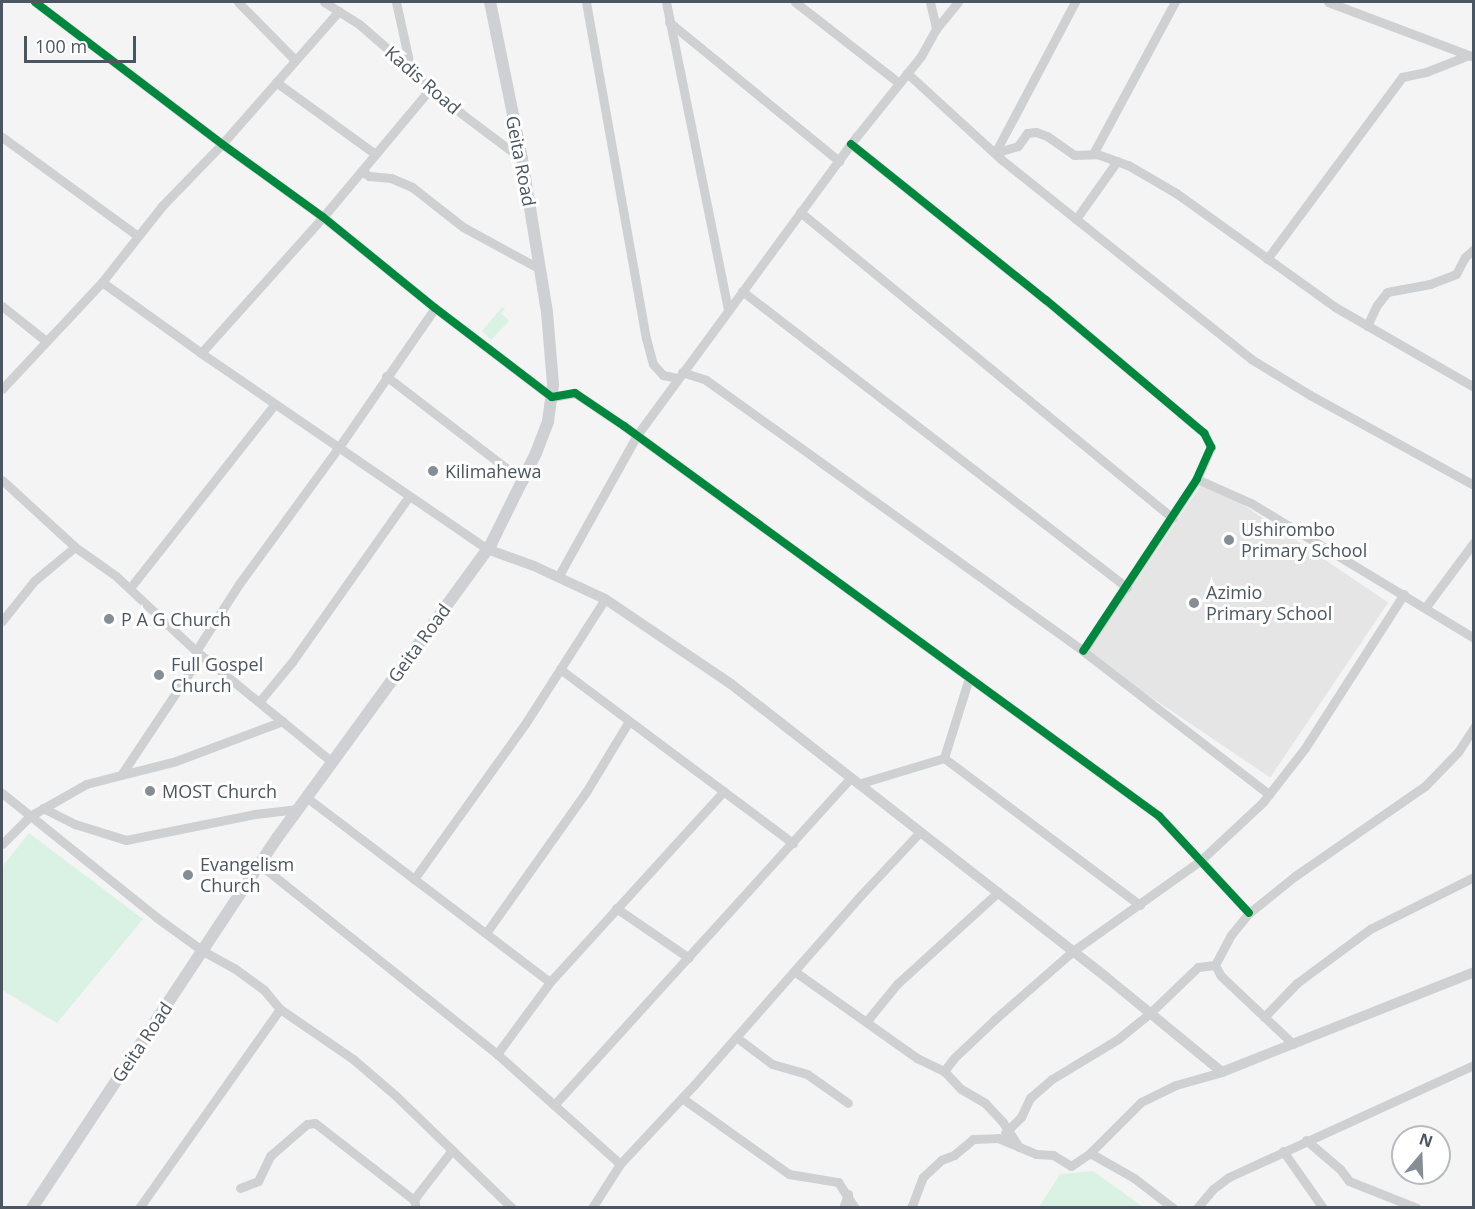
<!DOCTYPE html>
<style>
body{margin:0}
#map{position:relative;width:1475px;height:1209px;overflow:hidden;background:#f4f4f4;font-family:"Open Sans",sans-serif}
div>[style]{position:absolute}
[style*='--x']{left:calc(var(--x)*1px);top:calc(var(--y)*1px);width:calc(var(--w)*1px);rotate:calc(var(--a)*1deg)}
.education>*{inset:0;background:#e6e5e6;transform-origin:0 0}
.green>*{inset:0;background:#d9f2e3}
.minor>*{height:9px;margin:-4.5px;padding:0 4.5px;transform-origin:4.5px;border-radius:4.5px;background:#ced0d2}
.tertiary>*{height:10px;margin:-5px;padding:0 5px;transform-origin:5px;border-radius:5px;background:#ced0d2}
.secondary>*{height:12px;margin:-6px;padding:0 6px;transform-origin:6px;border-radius:6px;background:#ced0d4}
.cycleway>*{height:8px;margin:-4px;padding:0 4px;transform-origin:4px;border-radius:4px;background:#00873e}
.dots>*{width:16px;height:16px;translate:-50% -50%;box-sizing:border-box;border:3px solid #fff;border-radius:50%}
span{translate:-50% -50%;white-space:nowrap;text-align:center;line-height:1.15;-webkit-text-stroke:6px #fff;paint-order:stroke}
.street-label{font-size:18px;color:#4a5661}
.poi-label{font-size:18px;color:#4a5661}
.left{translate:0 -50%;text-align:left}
.frame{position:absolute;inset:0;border:3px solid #4a5661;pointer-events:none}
.north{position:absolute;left:1391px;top:1125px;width:60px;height:60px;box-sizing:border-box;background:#fff;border:2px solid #b7bbc0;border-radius:50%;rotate:19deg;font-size:16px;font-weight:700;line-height:24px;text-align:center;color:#4a5661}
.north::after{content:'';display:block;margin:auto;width:21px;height:27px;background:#868d94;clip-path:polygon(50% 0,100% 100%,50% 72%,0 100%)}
.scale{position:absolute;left:24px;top:36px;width:112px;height:27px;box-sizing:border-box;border:3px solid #4a5661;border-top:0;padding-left:8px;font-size:18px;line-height:21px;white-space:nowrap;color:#4a5661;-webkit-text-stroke:4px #fff;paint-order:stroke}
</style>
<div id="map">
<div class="education">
<i style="left:1205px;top:479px;width:221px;height:211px;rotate:34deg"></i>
</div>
<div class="green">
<i style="clip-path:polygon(502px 307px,505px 309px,501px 313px,509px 321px,491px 340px,482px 331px)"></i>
<i style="clip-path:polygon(29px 833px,143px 919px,57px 1023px,2px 990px,2px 867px)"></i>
<i style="clip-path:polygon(1093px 1171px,1143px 1207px,1039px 1207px,1060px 1174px)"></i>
</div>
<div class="minor">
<i style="--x:35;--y:2;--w:235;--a:37.2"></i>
<i style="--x:222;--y:144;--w:125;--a:35.9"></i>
<i style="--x:323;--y:217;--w:144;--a:39.1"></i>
<i style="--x:435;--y:308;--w:147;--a:37.3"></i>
<i style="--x:552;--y:397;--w:23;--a:-10"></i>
<i style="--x:575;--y:393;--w:59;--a:34"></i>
<i style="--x:624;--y:426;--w:662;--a:36.09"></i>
<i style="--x:1159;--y:816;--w:132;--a:47.1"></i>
<i style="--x:238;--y:2;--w:81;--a:45.5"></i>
<i style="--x:324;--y:2;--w:41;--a:32.2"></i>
<i style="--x:359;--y:24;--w:137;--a:41.1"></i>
<i style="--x:462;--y:114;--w:75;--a:36.9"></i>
<i style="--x:396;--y:2;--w:70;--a:77.6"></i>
<i style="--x:586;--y:2;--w:341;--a:79.9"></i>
<i style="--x:646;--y:338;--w:27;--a:75"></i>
<i style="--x:653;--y:364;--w:15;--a:48"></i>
<i style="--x:663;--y:375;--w:14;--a:12"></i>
<i style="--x:666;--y:2;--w:314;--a:78.6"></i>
<i style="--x:795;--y:2;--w:132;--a:37.9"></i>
<i style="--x:930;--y:2;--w:28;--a:77"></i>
<i style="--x:1328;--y:2;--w:153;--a:20.7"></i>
<i style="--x:669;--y:22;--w:220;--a:39.3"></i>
<i style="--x:907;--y:73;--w:129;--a:42.5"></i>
<i style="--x:1002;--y:160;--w:319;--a:38.6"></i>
<i style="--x:1251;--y:359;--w:69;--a:31.4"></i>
<i style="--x:1310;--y:395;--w:187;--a:28.8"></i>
<i style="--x:276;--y:82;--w:122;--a:36"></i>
<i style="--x:2;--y:137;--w:168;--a:36.1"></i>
<i style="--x:851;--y:144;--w:250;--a:38.7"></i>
<i style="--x:1046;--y:300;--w:207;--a:40.1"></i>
<i style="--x:1204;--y:433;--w:16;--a:63"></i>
<i style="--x:1211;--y:447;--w:35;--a:114"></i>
<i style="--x:1197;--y:479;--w:206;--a:123.5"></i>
<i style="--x:995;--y:153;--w:24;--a:-17"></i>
<i style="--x:1018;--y:146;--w:16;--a:-55"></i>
<i style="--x:1027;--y:133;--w:9;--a:-6"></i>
<i style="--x:1036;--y:132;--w:12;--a:20"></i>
<i style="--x:1047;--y:136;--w:33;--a:35"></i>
<i style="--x:1074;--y:155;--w:23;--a:-2"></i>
<i style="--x:1097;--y:154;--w:33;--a:20"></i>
<i style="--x:1128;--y:165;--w:56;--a:30.3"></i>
<i style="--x:1176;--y:193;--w:196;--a:35.6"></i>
<i style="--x:1335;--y:307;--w:160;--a:29.9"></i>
<i style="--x:995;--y:153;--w:171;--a:-62.1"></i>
<i style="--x:1093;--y:154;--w:173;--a:-61.7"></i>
<i style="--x:362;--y:171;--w:9;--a:36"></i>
<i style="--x:369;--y:176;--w:22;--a:5"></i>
<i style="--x:391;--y:178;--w:23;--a:23"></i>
<i style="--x:412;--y:187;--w:65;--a:38.1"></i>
<i style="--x:463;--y:227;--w:88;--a:28.6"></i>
<i style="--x:800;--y:212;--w:482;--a:39.4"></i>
<i style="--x:1076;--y:219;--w:71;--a:-54.7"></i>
<i style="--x:1267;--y:259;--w:227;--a:-53.4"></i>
<i style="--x:1402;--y:77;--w:25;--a:-12"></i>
<i style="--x:1426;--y:72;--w:46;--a:-21.6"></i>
<i style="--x:102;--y:282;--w:122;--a:35.6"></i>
<i style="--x:201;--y:353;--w:347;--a:34.4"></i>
<i style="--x:742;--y:291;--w:486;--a:37.6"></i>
<i style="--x:2;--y:306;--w:56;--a:38.5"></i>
<i style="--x:1367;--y:326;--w:23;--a:-65"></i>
<i style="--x:1377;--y:305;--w:16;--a:-52"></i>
<i style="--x:1387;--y:292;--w:44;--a:-10.5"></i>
<i style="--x:1430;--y:284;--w:28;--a:-21"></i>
<i style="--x:1456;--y:274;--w:19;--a:-62"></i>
<i style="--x:1465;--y:257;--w:12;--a:-42"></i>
<i style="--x:201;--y:353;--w:183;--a:-48.1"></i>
<i style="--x:323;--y:217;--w:168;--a:-50.1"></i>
<i style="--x:682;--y:372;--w:25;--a:18"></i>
<i style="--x:706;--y:380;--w:139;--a:35.6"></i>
<i style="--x:819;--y:461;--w:325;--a:35.7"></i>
<i style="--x:1083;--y:651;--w:235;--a:37.6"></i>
<i style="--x:386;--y:376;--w:173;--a:37.5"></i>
<i style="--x:2;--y:389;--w:146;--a:-46.9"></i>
<i style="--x:102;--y:282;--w:97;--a:-51.7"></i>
<i style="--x:162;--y:206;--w:86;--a:-45.9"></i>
<i style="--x:222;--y:144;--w:177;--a:-48.7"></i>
<i style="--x:1197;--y:479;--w:59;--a:24"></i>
<i style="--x:1251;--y:503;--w:261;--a:31.2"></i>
<i style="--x:2;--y:480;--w:99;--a:42.5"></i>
<i style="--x:75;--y:547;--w:50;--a:35.3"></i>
<i style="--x:116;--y:576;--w:110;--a:43.2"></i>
<i style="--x:196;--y:651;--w:176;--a:39.2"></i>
<i style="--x:558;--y:577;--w:162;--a:-60.9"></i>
<i style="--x:637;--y:435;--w:371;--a:-53.7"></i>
<i style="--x:857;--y:136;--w:102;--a:-51.3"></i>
<i style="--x:921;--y:56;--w:31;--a:-61"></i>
<i style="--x:936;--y:29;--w:35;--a:-51"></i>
<i style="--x:130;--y:588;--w:234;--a:-51.8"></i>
<i style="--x:1425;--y:608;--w:82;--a:-53.4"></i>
<i style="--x:2;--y:621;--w:51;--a:-51.3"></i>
<i style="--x:34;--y:581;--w:53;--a:-39.7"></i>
<i style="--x:196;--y:651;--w:80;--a:-57.3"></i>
<i style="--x:239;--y:584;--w:170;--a:-53.9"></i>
<i style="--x:339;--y:447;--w:169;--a:-55.4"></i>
<i style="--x:560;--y:669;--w:291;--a:36.8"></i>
<i style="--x:969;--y:678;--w:84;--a:107.4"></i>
<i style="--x:944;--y:758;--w:245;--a:36.9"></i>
<i style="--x:259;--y:702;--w:52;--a:-50.5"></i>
<i style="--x:292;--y:662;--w:203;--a:-54.8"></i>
<i style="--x:121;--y:775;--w:144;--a:-56.3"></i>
<i style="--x:858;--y:784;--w:90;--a:-16.8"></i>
<i style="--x:2;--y:793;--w:198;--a:38.8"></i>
<i style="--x:156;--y:917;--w:58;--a:35.9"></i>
<i style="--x:203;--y:951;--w:35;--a:29"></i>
<i style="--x:234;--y:968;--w:37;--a:36"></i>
<i style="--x:264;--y:990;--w:25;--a:50"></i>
<i style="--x:280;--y:1009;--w:88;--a:34.4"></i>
<i style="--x:353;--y:1059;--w:57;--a:40.7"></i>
<i style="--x:396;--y:1096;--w:161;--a:44"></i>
<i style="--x:306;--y:797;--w:306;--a:37.2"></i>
<i style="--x:43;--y:808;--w:36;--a:27"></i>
<i style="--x:75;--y:824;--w:53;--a:17.4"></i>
<i style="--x:126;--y:840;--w:132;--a:-11.4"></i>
<i style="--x:255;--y:814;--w:43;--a:-6.6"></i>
<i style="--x:2;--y:844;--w:40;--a:-45"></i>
<i style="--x:30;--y:816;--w:64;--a:-29.7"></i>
<i style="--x:86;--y:784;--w:93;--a:-14.3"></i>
<i style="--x:176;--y:761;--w:114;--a:-20.5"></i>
<i style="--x:259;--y:864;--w:305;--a:38.6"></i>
<i style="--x:497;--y:1054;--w:165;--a:41.8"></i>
<i style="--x:414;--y:879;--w:191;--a:-54.4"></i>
<i style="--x:525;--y:724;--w:148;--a:-57.4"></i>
<i style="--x:616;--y:908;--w:88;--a:34.4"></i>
<i style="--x:486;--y:933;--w:173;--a:-54.7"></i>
<i style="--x:586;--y:792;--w:83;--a:-58.8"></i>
<i style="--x:794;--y:971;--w:151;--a:35.3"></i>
<i style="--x:917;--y:1058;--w:30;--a:26"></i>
<i style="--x:944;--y:1071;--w:25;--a:47"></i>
<i style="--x:961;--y:1089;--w:28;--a:30"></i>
<i style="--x:985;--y:1103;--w:25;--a:47"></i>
<i style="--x:1002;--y:1121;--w:31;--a:57"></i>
<i style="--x:1264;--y:1017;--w:47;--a:-45.9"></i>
<i style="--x:1297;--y:983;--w:91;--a:-36.5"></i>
<i style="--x:1370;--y:929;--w:116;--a:-26.6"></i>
<i style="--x:866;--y:1022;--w:49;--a:-50.8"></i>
<i style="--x:897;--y:984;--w:137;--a:-42.3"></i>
<i style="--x:736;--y:1037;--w:45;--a:36.9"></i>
<i style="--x:772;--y:1064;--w:36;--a:16"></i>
<i style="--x:807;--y:1074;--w:50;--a:35.3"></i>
<i style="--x:1293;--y:1044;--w:99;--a:-136.6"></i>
<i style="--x:1221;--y:976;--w:13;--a:-119"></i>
<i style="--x:1215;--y:965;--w:34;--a:-62"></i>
<i style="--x:1231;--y:935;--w:28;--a:-51"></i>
<i style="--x:1249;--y:913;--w:59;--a:-38.8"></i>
<i style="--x:1295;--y:876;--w:158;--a:-34.7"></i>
<i style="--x:1425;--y:786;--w:47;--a:-45.9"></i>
<i style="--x:1458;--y:752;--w:30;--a:-57"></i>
<i style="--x:497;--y:1054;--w:89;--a:-53.6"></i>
<i style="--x:550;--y:982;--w:258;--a:-47.7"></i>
<i style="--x:944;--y:1071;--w:16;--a:-52"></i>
<i style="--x:954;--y:1058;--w:55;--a:-43.5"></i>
<i style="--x:994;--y:1020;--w:105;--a:-41.1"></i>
<i style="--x:1073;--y:951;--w:157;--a:-35.4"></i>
<i style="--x:1201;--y:860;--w:85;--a:-43.1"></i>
<i style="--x:1263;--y:802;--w:68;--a:-52.1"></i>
<i style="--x:1305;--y:748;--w:183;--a:-57.3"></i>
<i style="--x:682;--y:1098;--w:131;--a:35.4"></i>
<i style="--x:789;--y:1174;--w:50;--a:9.3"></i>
<i style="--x:838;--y:1182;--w:31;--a:57"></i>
<i style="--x:554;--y:1105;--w:442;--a:-47.8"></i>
<i style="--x:1005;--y:1133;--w:23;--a:-45"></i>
<i style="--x:1021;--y:1117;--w:21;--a:-65"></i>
<i style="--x:1030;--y:1098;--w:29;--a:-41"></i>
<i style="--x:1052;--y:1079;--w:77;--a:-31.2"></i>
<i style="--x:1118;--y:1039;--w:41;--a:-39.1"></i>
<i style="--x:1150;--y:1013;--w:66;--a:-43.8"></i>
<i style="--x:1198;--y:967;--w:17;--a:-7"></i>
<i style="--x:1306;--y:1140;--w:45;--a:40.5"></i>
<i style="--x:1340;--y:1169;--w:15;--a:53"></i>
<i style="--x:1349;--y:1181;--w:73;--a:21.7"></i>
<i style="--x:1283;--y:1151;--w:70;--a:54.9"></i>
<i style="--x:1090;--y:1153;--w:72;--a:-45"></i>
<i style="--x:1141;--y:1102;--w:39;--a:-26"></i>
<i style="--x:1176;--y:1085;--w:48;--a:-15.8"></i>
<i style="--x:240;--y:1188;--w:19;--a:-21"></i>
<i style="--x:258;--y:1181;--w:28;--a:-64"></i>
<i style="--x:270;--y:1156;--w:49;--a:-40.9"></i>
<i style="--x:307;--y:1124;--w:8;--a:-7"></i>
<i style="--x:315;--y:1123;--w:125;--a:37.9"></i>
<i style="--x:139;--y:1208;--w:244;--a:-54.7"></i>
<i style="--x:416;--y:1208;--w:8;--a:-104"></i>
<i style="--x:414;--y:1200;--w:7;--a:-56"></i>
<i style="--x:418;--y:1194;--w:56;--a:-52.3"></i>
<i style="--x:592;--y:1208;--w:52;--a:-57.5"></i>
<i style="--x:620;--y:1164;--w:108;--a:-46.9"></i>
<i style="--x:694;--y:1085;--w:253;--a:-48.7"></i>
<i style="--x:861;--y:895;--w:86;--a:-46.9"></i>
<i style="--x:843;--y:1208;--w:15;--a:-70"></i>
<i style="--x:911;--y:1208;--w:33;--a:-69"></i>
<i style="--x:923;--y:1177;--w:25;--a:-43"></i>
<i style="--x:941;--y:1160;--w:14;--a:-21"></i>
<i style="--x:954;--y:1155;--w:25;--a:-40"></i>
<i style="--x:973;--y:1139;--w:25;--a:-2"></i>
<i style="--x:998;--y:1138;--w:41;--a:22.8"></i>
<i style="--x:1036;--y:1154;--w:17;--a:3"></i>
<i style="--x:1053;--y:1155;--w:21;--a:31"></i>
<i style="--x:1071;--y:1166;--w:23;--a:-34"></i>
<i style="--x:1090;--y:1153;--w:51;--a:29.6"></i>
<i style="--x:1134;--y:1178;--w:49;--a:37.6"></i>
<i style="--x:1197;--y:1208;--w:25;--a:-50"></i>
<i style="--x:1213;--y:1189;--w:20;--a:-37"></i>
<i style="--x:1229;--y:1177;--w:269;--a:-24.6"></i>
</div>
<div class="tertiary">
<i style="--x:487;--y:549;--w:50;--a:19.9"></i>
<i style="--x:534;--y:566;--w:78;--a:24.9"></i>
<i style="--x:605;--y:599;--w:152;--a:34"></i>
<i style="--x:731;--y:684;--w:476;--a:38"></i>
<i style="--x:1106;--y:977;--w:150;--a:39.3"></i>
<i style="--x:1222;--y:1072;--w:271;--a:-21.6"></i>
</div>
<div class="secondary">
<i style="--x:32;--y:1208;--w:444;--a:-56.5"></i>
<i style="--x:277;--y:838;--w:364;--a:-53.9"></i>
<i style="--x:491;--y:544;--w:102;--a:-63.7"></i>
<i style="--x:536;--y:453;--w:34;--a:-69"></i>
<i style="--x:548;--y:421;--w:37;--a:-82"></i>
<i style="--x:553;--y:384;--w:72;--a:-94.8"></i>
<i style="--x:547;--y:312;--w:155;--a:-99.3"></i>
<i style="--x:522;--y:159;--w:160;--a:-101.5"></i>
</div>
<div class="cycleway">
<i style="--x:35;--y:2;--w:235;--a:37.2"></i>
<i style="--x:222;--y:144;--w:125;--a:35.9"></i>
<i style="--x:323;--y:217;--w:144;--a:39.1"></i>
<i style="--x:435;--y:308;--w:147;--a:37.3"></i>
<i style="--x:552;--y:397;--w:23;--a:-10"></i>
<i style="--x:575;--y:393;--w:59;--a:34"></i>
<i style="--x:624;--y:426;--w:662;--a:36.09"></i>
<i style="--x:1159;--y:816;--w:132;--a:47.1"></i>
<i style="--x:851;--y:144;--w:250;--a:38.7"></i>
<i style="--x:1046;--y:300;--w:207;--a:40.1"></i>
<i style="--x:1204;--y:433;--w:16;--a:63"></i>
<i style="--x:1211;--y:447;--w:35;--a:114"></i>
<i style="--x:1197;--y:479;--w:206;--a:123.5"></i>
</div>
<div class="dots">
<i style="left:433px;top:471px;background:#868d94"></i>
<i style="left:1229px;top:540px;background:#868d94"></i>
<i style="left:1194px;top:603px;background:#868d94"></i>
<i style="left:109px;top:619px;background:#868d94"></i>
<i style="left:159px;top:675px;background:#868d94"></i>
<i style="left:150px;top:791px;background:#868d94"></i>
<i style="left:188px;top:875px;background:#868d94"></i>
</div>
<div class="street-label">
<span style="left:423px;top:80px;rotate:41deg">Kadis Road</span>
<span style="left:521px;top:161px;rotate:79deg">Geita Road</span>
<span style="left:419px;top:643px;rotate:-54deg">Geita Road</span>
<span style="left:142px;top:1042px;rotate:-56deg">Geita Road</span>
</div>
<div class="poi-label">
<span class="left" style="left:445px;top:471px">Kilimahewa</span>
<span class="left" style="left:1241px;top:540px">Ushirombo<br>Primary School</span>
<span class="left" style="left:1206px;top:603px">Azimio<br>Primary School</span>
<span class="left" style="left:121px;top:619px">P A G Church</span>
<span class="left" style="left:171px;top:675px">Full Gospel<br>Church</span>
<span class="left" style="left:162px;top:791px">MOST Church</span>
<span class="left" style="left:200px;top:875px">Evangelism<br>Church</span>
</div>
<div class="frame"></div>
<div class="north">N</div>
<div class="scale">100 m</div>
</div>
